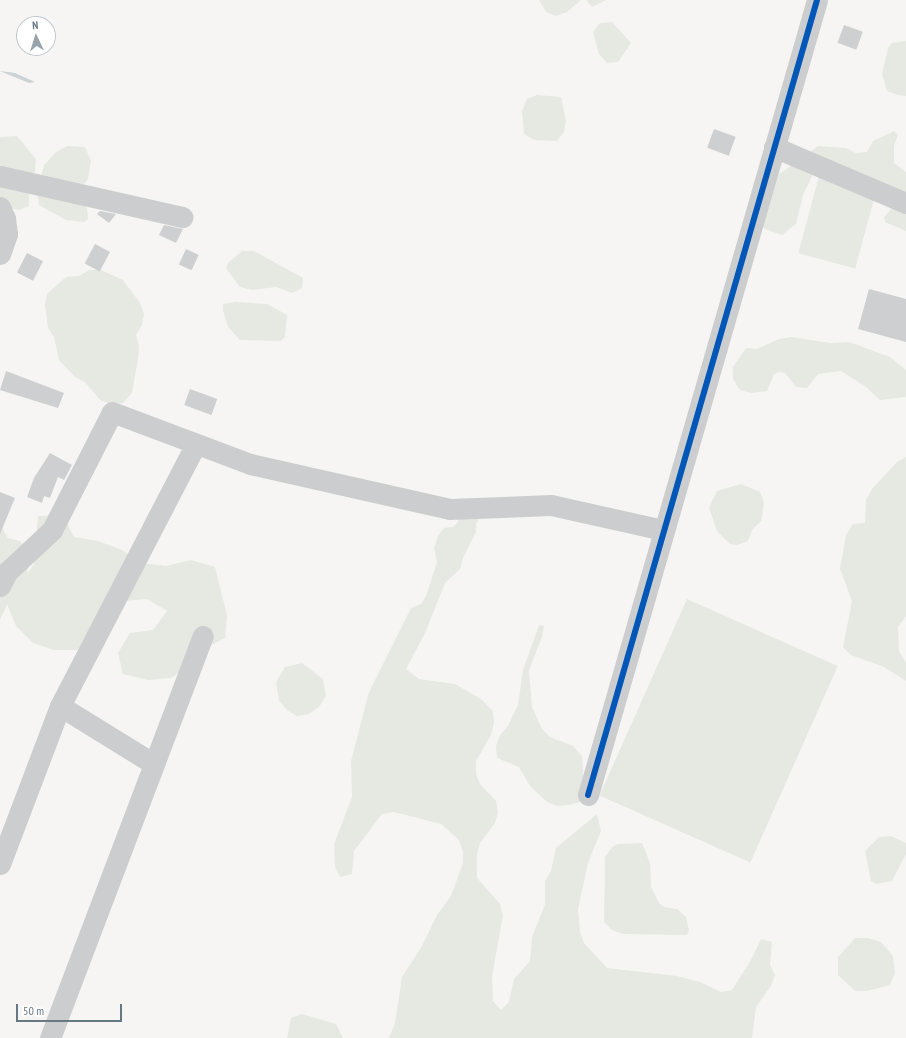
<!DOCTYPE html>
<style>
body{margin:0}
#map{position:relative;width:906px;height:1038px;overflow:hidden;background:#f6f5f4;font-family:"PT Sans Narrow",sans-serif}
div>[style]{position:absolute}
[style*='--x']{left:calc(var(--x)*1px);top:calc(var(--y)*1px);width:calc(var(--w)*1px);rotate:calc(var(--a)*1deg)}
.green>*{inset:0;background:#e6e8e2;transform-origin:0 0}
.water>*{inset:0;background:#cbd3d5}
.building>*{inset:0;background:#cecfd0;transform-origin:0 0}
.minor>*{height:21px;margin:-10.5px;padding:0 10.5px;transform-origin:10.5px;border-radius:10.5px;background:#cccdce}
.cycleway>*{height:6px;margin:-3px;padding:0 3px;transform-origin:3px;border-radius:3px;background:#0057b8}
span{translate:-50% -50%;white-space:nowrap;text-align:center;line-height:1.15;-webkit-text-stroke:4px #fff;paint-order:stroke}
.north{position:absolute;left:16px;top:16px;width:40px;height:40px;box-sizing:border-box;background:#fff;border:1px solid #c2c9ce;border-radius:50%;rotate:356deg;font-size:11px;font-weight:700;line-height:16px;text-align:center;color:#667884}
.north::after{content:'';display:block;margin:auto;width:14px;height:18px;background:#98a4ab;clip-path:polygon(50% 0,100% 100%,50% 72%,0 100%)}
.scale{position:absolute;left:16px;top:1004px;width:106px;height:18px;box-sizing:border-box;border:2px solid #667884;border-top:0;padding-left:5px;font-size:12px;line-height:14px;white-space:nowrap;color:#667884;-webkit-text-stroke:3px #fff;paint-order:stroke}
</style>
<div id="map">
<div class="green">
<i style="clip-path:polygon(539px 0,581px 0,567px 12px,556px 16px,546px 12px)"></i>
<i style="clip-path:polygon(586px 0,606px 0,592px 7px)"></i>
<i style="clip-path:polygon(612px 22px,631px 43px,618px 62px,607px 63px,599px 54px,593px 32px,600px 23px)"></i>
<i style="clip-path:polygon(906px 41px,906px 96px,898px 95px,887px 91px,882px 74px,888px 48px,892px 43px)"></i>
<i style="clip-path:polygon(537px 95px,561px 97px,566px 121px,564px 132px,557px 141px,534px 140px,524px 134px,522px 111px,527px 99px)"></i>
<i style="clip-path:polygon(894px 131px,898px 135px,894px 146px,894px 163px,906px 172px,906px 201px,813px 174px,803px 195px,796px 224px,782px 235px,765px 229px,761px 224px,774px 178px,818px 146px,846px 148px,856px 153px,867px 152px,873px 141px)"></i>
<i style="clip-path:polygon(17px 136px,36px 159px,35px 171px,29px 182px,29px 206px,19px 210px,7px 207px,0 200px,0 137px)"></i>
<i style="clip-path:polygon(67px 146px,85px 147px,91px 161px,88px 179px,84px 184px,72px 185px,82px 204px,87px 208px,88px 219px,84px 222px,66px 220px,39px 205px,37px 193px,44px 165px,56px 152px)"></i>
<i style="left:819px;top:176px;width:59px;height:80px;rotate:15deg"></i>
<i style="clip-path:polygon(892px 208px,906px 212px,906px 231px,885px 222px,884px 217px)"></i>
<i style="clip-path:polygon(242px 251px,254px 251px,303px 278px,302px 288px,292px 293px,276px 287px,252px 290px,240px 287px,226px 268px,228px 263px)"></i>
<i style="clip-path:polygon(89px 270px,101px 270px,123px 280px,140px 303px,144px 314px,142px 325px,136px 335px,139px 346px,138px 359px,132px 393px,123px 403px,111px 404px,100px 400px,85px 382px,75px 377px,59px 360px,54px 337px,48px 328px,45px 305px,47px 294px,66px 277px,79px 276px)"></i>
<i style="clip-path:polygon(236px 302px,267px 304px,287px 315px,285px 337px,281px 341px,240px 340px,228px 327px,223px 310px,223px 304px)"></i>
<i style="clip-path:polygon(791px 337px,830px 343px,849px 342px,890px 357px,906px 370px,906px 397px,880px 400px,866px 387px,841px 371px,818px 374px,807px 388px,796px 387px,785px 373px,779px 372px,774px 374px,767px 391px,751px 393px,740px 390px,733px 379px,733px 367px,746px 348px,757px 349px,779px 339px)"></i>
<i style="clip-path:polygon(906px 457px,906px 616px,898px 627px,899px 651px,906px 663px,906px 681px,884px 667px,851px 655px,843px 647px,852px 601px,840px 569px,846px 535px,853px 524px,865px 523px,866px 500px,872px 489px,897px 462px)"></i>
<i style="clip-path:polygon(741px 484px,760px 492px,764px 503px,761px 521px,752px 530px,748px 541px,737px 545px,730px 544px,717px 531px,709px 508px,717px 491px)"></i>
<i style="clip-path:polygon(460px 510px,481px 515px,476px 524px,476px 532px,463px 558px,460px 569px,445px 583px,425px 633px,406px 669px,419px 679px,455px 684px,481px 699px,493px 711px,494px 723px,491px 735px,476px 761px,476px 774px,480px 784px,496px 801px,498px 812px,495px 823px,480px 843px,477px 854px,477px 878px,500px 904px,503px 915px,492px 977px,493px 1001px,501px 1010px,509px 1002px,514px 979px,530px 961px,532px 937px,545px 904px,545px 881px,551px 871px,556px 848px,597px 814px,601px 831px,588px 863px,578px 909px,580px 932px,584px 943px,607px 968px,677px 976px,700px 982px,721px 992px,732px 990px,751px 960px,761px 939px,772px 942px,770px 965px,775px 975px,771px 986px,756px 1007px,752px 1038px,389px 1038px,395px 1023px,402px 977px,422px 946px,437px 915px,451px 896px,463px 863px,463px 852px,459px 840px,441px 824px,394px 812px,382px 814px,354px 851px,352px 874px,340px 877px,335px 867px,334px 844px,352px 797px,351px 761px,369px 692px,411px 608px,421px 604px,426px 596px,437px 562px,434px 548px,438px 536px,444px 528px,453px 527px,458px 522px)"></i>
<i style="clip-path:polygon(63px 515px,74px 537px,98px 541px,122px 550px,142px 563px,166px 566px,191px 560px,215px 567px,227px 615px,225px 638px,205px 648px,189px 666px,171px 678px,148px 680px,123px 674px,118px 653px,130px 633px,153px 630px,167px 611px,147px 599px,124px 601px,104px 612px,77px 650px,54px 650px,33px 643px,16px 626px,7px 604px,0 620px,0 524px,8px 538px,20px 541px,24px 546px,29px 561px,27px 574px,34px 564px,38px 516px)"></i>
<i style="left:687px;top:599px;width:165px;height:215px;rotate:24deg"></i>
<i style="clip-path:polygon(539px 625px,544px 626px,542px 637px,529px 670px,532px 707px,542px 729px,550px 737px,573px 746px,582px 756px,584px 791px,580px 802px,569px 805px,557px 806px,547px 802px,530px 786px,519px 767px,497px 758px,496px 746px,500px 735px,508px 726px,518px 705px,523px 670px)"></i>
<i style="clip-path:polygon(302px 663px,323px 679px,326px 696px,319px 707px,309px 714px,297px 716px,287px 710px,279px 701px,276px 682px,285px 667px)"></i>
<i style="clip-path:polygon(891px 836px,906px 843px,906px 854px,892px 881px,876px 884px,871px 881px,865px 851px,879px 837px)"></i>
<i style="clip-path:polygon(642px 843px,650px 863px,651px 887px,659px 903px,664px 907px,677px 909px,686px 917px,689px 930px,687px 935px,623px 934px,612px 930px,604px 922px,605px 857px,612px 847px,618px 844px)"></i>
<i style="clip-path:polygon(855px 938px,868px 938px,881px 942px,893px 956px,895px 973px,890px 985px,867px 991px,855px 991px,838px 975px,838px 957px)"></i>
<i style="clip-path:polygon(302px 1014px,336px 1024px,343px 1038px,287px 1038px,291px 1018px)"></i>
</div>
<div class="water">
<i style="clip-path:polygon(0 71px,15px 73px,35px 82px,29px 83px)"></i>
</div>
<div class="building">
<i style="left:844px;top:25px;width:20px;height:19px;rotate:20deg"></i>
<i style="left:714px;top:129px;width:23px;height:20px;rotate:20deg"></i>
<i style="clip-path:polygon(100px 211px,116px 214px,109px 223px,97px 214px)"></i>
<i style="clip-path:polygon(164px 225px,183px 229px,176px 243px,159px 235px)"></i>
<i style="left:95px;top:244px;width:17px;height:22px;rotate:28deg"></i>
<i style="left:186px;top:249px;width:14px;height:17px;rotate:25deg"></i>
<i style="left:27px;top:253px;width:18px;height:22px;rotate:27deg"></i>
<i style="clip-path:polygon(869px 289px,906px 299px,906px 342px,858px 329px)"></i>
<i style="clip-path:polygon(6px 371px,64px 393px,58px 408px,0 390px)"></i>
<i style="left:190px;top:389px;width:29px;height:17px;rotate:20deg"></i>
<i style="clip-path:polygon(50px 453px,72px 465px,64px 480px,58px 477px,50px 498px,44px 496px,42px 503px,27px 497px,34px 478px)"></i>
<i style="clip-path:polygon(0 492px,15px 498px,0 534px)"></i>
</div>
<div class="minor">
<i style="--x:774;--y:147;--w:143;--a:23"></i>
<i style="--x:0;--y:176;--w:187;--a:12.7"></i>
<i style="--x:0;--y:207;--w:12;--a:66"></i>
<i style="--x:5;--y:218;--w:16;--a:83"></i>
<i style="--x:7;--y:234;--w:21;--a:109"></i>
<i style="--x:0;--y:586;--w:16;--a:-63"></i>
<i style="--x:7;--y:572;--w:62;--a:-43"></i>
<i style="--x:52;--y:530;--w:132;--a:-63"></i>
<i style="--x:112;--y:412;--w:147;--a:20.6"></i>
<i style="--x:250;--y:464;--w:204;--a:12.7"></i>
<i style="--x:449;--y:509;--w:102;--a:-2.2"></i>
<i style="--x:551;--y:505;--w:115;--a:12.6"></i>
<i style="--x:60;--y:706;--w:110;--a:31.7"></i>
<i style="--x:588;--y:795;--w:827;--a:-73.93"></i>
<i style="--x:0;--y:864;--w:169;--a:-69.2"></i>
<i style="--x:60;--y:706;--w:295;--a:-62.6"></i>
<i style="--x:50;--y:1038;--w:430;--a:-69.2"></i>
</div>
<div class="cycleway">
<i style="--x:588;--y:795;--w:827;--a:-73.93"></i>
</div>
<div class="north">N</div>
<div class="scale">50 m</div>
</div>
